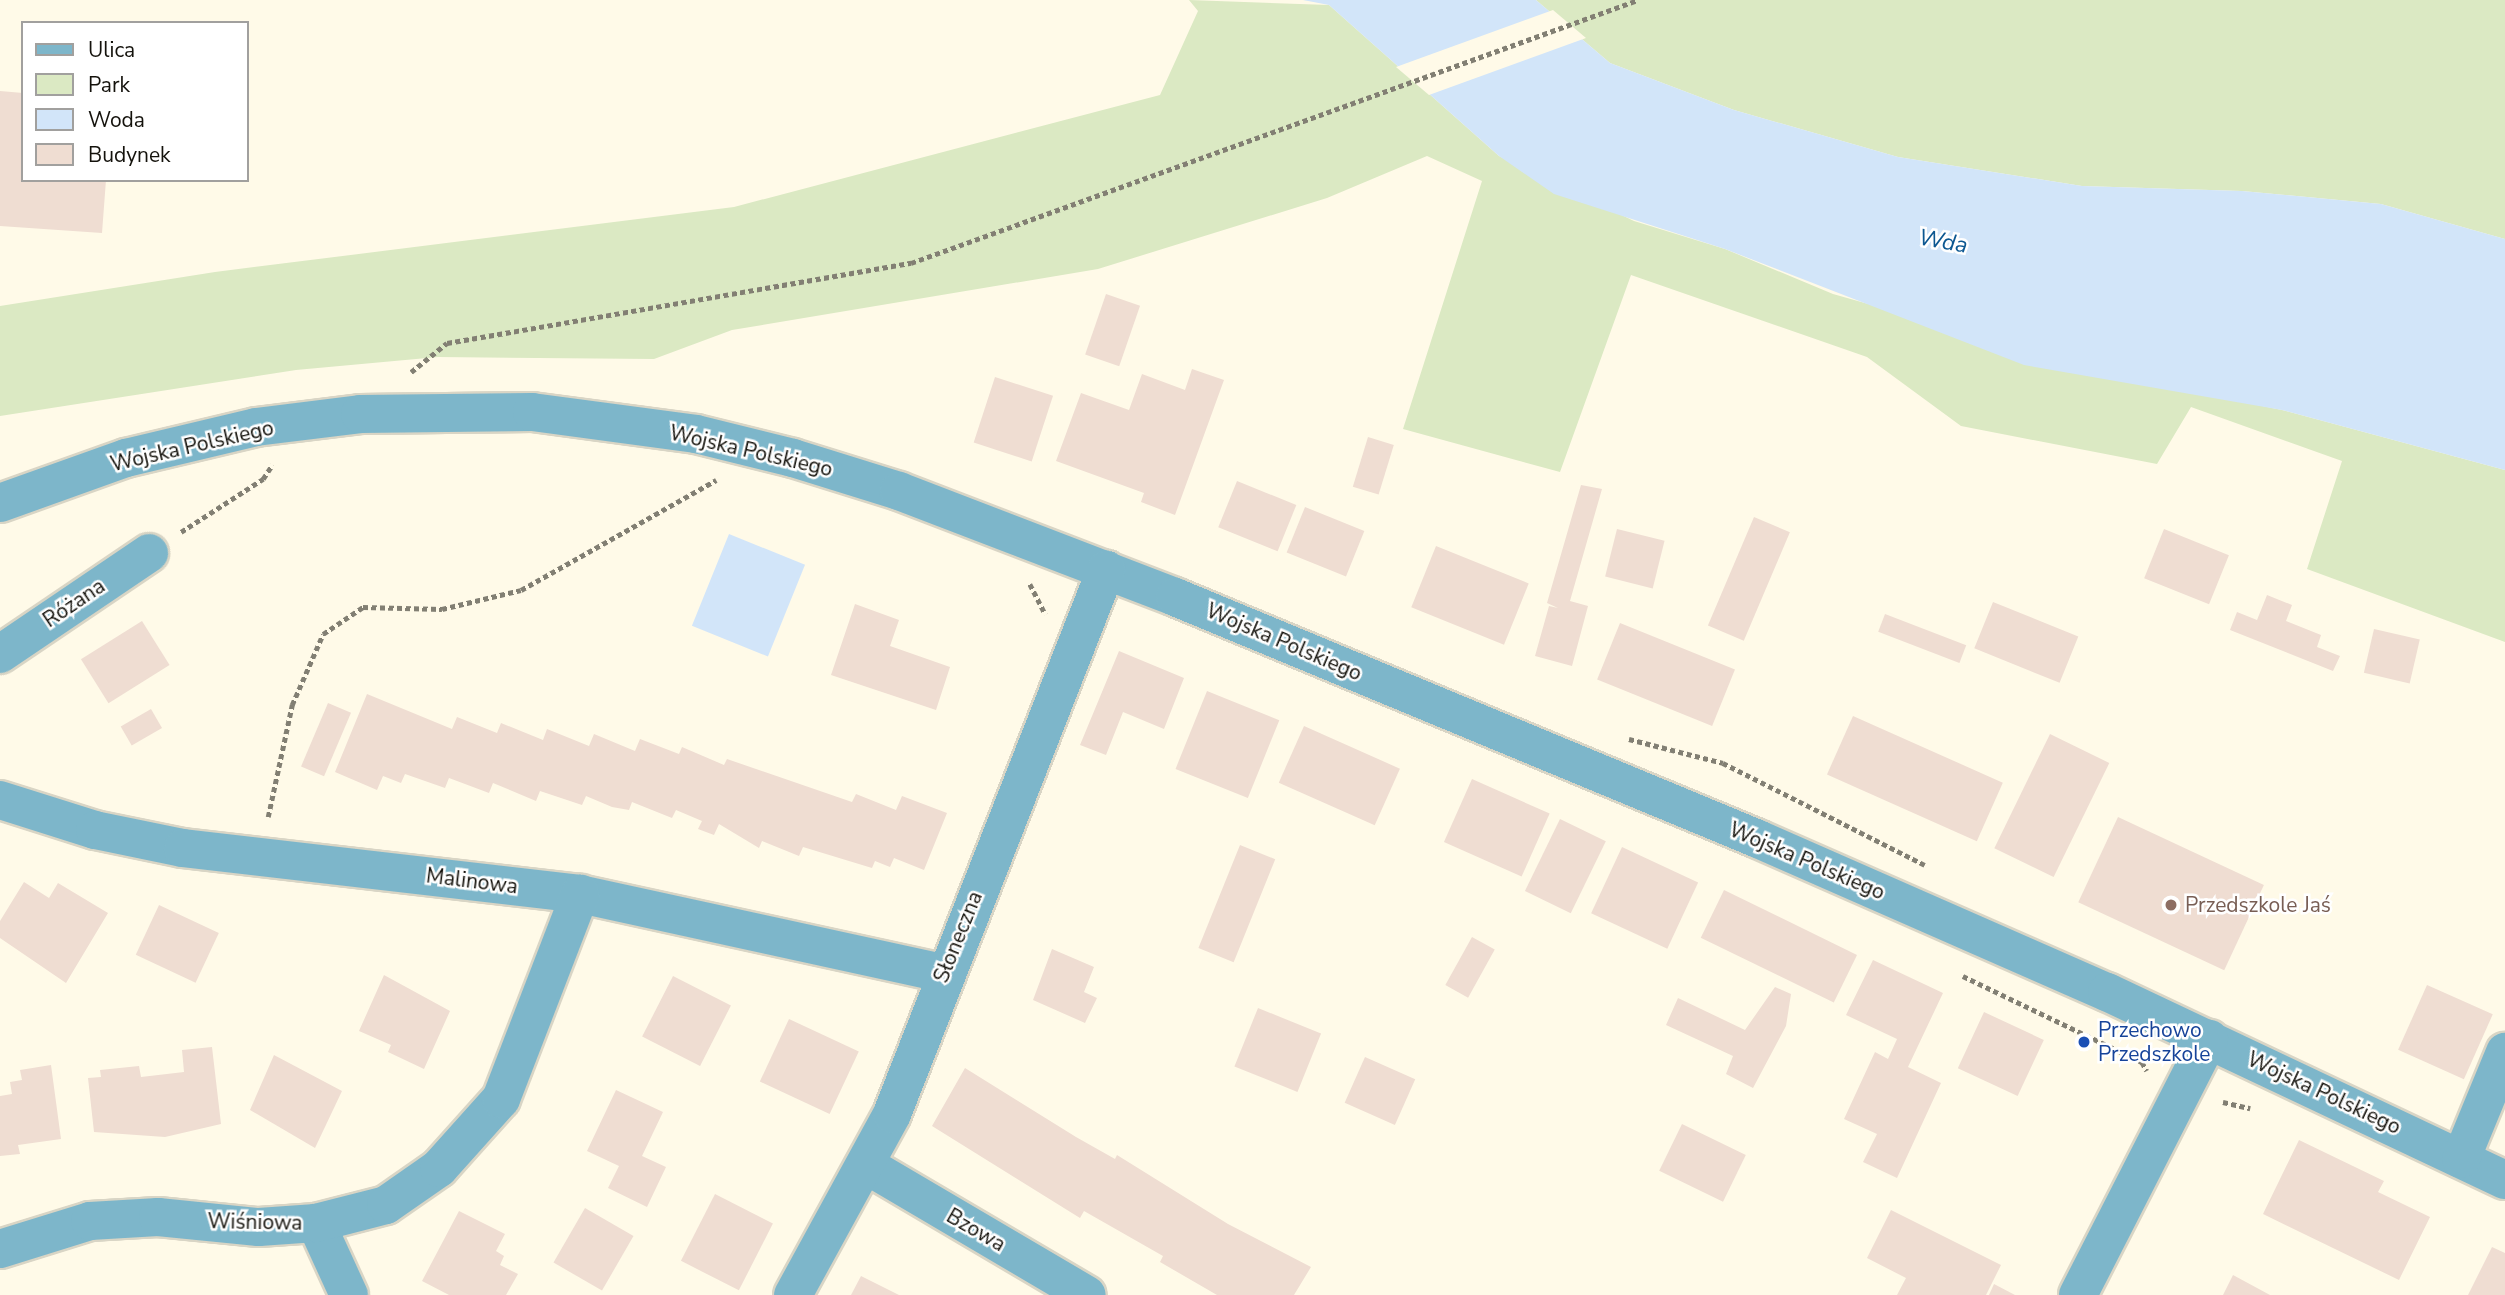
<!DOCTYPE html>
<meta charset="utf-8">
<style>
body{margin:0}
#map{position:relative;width:2505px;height:1295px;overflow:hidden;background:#fffae8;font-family:"Nunito Sans",sans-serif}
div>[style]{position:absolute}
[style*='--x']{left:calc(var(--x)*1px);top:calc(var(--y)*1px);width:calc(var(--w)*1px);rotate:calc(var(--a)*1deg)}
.green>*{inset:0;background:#dbe9c3}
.water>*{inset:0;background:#d2e5f9;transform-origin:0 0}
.pier>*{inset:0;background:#fffae8}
.building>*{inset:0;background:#efddd2;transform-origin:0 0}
.path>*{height:4.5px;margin-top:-2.25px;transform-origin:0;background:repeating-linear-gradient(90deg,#827f73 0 5px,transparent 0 8.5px)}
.roads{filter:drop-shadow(2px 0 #d9d5c5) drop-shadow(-2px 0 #d9d5c5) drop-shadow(0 2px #d9d5c5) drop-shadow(0 -2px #d9d5c5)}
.minor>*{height:38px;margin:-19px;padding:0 19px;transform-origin:19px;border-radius:19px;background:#7db6ca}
.dots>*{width:19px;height:19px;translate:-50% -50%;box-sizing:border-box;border:4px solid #fff;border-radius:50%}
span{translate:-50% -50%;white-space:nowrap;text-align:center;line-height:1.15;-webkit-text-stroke:5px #fff;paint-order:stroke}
.street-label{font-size:21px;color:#14120c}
.education-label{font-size:21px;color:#785e54}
.left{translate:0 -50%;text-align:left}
.transit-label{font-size:21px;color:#164399}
.water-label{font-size:23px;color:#0c5791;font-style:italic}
.legend{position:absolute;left:21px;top:21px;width:228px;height:161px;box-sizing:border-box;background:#fff;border:2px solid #a1a09e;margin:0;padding:9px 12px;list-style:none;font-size:21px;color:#14120c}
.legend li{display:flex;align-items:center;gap:14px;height:35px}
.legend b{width:35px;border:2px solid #a1a09e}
</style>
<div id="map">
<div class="green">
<i style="clip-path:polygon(1189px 0,1329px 5px,1499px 156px,1634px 221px,1725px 249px,1833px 294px,2145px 382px,2282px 410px,2505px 470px,2505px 642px,2307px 569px,2342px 461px,2191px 407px,2157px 464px,1961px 426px,1867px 357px,1631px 275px,1560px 472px,1403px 429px,1482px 181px,1427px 156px,1327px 198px,1098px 269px,732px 330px,654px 359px,438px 357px,296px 370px,0 416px,0 306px,215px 272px,734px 207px,1160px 95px,1198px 11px)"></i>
<i style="clip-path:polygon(1536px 0,2505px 0,2505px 239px,2381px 204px,2242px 191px,2082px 186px,1898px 157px,1734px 110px,1610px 63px)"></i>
</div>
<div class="water">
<i style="clip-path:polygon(1303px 0,1536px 0,1610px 63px,1734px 110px,1898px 157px,2082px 186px,2242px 191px,2381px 204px,2505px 239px,2505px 470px,2282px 410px,2024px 365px,1725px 249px,1554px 194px,1499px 156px,1329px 5px)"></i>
<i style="left:729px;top:534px;width:82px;height:99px;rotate:22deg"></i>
</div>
<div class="pier">
<i style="clip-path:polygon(1553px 10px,1586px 38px,1429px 95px,1396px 67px)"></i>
</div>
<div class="building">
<i style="clip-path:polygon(0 91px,23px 93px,23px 180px,106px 180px,102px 233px,0 226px)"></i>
<i style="left:1106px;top:294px;width:36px;height:64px;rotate:19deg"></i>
<i style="clip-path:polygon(1192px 369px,1224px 380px,1175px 515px,1141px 502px,1144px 493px,1056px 461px,1081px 393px,1129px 410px,1142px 374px,1185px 390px)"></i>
<i style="left:995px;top:377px;width:61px;height:69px;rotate:18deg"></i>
<i style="left:1368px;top:437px;width:27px;height:52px;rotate:17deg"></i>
<i style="left:1237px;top:481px;width:64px;height:50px;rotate:22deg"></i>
<i style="clip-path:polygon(1581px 485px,1602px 489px,1570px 601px,1588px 606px,1572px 666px,1535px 656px,1549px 606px,1558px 608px,1547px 603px)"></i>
<i style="left:1305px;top:507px;width:64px;height:49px;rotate:22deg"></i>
<i style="left:1754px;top:517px;width:39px;height:118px;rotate:23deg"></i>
<i style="left:1617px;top:529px;width:49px;height:49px;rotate:14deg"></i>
<i style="left:2164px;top:529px;width:70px;height:53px;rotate:22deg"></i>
<i style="left:1436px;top:546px;width:100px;height:66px;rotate:22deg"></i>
<i style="clip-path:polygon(2267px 595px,2292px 605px,2286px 621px,2321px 635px,2317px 647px,2340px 656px,2333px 671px,2230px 630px,2237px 612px,2257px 620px)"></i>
<i style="left:1993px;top:602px;width:92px;height:50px;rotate:22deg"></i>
<i style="clip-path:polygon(855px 604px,899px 620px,890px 646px,950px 667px,936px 710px,831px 675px)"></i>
<i style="left:1885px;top:614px;width:87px;height:19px;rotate:21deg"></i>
<i style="left:142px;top:621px;width:52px;height:72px;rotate:58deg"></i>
<i style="left:1620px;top:623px;width:124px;height:61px;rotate:22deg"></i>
<i style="left:2374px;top:629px;width:47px;height:45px;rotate:13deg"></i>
<i style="clip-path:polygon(1119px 651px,1184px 678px,1164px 729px,1123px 712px,1106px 755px,1080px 745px)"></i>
<i style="left:1207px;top:691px;width:78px;height:84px;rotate:22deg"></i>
<i style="clip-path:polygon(367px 694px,452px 729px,457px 717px,497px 733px,501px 723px,543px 740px,547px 729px,589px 746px,594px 734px,635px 751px,640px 739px,679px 754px,682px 747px,724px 765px,727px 759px,852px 802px,856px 794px,896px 810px,902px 796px,947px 813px,924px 870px,894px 858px,890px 867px,875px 861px,872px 868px,803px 847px,799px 856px,762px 841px,759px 848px,719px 824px,714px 835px,698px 829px,702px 821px,676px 810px,672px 818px,632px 802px,629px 810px,612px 807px,586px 796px,582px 805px,540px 791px,536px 801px,493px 783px,489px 793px,449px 778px,445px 788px,405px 774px,401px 783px,383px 776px,377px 790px,335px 772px)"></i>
<i style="left:328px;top:703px;width:25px;height:69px;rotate:23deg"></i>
<i style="left:151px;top:709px;width:22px;height:35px;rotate:60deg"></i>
<i style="left:1853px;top:716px;width:164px;height:64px;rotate:24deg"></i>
<i style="left:1304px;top:726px;width:105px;height:62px;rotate:24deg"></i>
<i style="left:2050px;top:734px;width:66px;height:127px;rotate:26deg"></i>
<i style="left:1472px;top:779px;width:85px;height:69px;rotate:24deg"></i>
<i style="left:2118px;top:817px;width:161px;height:94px;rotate:25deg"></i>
<i style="left:1560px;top:819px;width:51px;height:80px;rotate:26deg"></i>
<i style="left:1240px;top:845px;width:38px;height:111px;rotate:22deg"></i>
<i style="left:1622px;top:847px;width:84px;height:73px;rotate:25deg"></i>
<i style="clip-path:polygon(24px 882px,49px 898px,58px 883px,108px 913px,66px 983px,0 938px,0 921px)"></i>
<i style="left:1724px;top:890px;width:148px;height:53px;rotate:26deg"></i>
<i style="left:159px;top:905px;width:66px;height:55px;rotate:25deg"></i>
<i style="left:1472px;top:937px;width:26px;height:55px;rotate:29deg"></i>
<i style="clip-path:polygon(1052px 949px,1094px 967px,1084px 992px,1097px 998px,1085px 1023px,1033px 1000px)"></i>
<i style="clip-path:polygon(1873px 960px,1943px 993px,1908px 1067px,1941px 1083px,1897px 1178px,1863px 1162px,1877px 1134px,1844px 1119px,1875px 1052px,1888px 1059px,1897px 1039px,1846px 1015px)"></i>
<i style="clip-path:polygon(384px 975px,450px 1011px,424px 1069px,388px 1052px,391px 1045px,359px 1031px)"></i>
<i style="left:673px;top:976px;width:65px;height:68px;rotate:27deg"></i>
<i style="left:2427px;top:985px;width:72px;height:71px;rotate:24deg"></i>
<i style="clip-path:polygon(1775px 987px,1791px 994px,1786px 1026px,1753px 1088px,1726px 1074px,1733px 1056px,1666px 1025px,1678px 998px,1745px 1030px)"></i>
<i style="left:1258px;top:1008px;width:68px;height:63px;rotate:22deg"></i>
<i style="left:1984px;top:1012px;width:66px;height:62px;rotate:25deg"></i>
<i style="left:789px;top:1019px;width:77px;height:69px;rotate:25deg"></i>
<i style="clip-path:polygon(212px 1047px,221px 1124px,165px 1137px,94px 1132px,88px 1078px,101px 1077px,100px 1070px,139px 1066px,141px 1077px,184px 1072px,182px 1050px)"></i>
<i style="clip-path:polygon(274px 1055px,342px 1091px,315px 1148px,250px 1110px)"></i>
<i style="left:1365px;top:1057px;width:55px;height:50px;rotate:24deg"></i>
<i style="clip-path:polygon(51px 1065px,61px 1139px,18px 1145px,20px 1154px,0 1156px,0 1096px,12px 1094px,10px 1082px,22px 1080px,20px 1070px)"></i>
<i style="clip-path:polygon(965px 1068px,1076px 1137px,1115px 1159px,1117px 1155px,1228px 1224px,1311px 1267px,1294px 1295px,1217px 1295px,1160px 1262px,1163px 1256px,1084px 1211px,1080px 1218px,932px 1126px)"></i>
<i style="clip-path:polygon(616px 1090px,663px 1112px,642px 1156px,666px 1167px,647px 1207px,608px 1188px,619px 1166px,587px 1151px)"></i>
<i style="left:1682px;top:1124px;width:71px;height:52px;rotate:26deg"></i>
<i style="clip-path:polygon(2299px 1140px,2384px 1181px,2378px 1192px,2430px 1217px,2399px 1280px,2263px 1214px)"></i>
<i style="left:715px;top:1194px;width:65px;height:75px;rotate:27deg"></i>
<i style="left:585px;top:1208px;width:56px;height:63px;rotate:30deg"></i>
<i style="clip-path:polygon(1891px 1210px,2001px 1265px,1986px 1295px,1897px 1295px,1906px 1278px,1867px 1258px)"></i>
<i style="clip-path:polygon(459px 1211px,505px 1234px,496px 1251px,504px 1256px,500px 1265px,518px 1274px,506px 1295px,449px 1295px,422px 1281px)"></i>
<i style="clip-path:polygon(2492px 1247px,2505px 1253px,2505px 1295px,2468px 1295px)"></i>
<i style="clip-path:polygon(2233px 1275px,2270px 1295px,2223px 1295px)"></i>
<i style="clip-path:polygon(861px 1276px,899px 1295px,851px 1295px)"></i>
<i style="clip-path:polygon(1994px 1284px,2015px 1295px,1989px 1295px)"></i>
</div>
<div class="path">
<i style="--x:411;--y:372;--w:46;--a:-38.9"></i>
<i style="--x:447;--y:343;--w:471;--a:-9.8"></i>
<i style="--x:911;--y:263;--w:773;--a:-19.89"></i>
<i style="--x:181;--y:532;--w:98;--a:-32.9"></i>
<i style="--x:263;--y:479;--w:17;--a:-57"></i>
<i style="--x:1030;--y:584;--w:34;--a:63"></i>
<i style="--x:1629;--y:739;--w:97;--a:14.3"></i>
<i style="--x:1723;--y:763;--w:226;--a:26.8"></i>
<i style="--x:268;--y:817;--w:115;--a:-77.9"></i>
<i style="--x:292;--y:705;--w:77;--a:-66.4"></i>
<i style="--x:323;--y:634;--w:48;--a:-34"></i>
<i style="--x:363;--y:607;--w:79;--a:1.5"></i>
<i style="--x:442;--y:609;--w:81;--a:-13.5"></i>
<i style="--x:521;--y:590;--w:224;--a:-29.4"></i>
<i style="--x:1963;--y:976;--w:199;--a:25.7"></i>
<i style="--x:2142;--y:1062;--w:10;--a:61"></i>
<i style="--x:2223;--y:1102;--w:28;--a:13"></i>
</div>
<div class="roads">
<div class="minor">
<i style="--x:0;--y:503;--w:134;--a:-19.7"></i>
<i style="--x:126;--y:458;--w:134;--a:-13.4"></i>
<i style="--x:256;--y:427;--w:105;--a:-7.1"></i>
<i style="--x:360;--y:414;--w:172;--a:-0.7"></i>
<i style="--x:532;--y:412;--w:165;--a:7.6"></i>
<i style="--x:696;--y:434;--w:100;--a:13.9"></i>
<i style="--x:793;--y:458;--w:111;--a:17.3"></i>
<i style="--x:899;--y:491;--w:296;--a:21"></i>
<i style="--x:1175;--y:597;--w:631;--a:22.54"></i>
<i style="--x:1758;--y:839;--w:381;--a:23.7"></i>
<i style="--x:2107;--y:992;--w:440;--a:25.3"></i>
<i style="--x:0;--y:654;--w:180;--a:-34.1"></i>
<i style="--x:0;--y:800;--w:100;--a:17.5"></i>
<i style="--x:95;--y:830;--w:90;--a:11.6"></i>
<i style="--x:183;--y:848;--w:400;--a:6.6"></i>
<i style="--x:580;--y:894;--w:371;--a:12.3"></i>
<i style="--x:2461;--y:1159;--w:116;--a:-67.6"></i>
<i style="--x:866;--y:1165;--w:256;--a:30.5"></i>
<i style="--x:316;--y:1223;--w:79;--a:65.4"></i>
<i style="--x:0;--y:1249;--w:94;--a:-17.3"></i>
<i style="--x:90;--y:1221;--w:68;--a:-3.4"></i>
<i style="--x:158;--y:1217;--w:101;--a:5.7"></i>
<i style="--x:259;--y:1227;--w:57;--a:-4"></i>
<i style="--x:316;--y:1223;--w:72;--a:-14.4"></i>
<i style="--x:386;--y:1205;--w:65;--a:-34.9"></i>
<i style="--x:439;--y:1168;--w:93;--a:-48.1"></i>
<i style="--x:501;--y:1099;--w:220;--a:-68.9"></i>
<i style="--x:793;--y:1295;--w:206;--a:-61.3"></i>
<i style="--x:892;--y:1114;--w:585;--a:-68.53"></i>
<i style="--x:2078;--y:1295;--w:288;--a:-62.9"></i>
</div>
</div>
<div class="dots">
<i style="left:2171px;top:905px;background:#8d6e63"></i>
<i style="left:2084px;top:1042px;background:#1a4fb4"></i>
</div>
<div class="street-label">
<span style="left:192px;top:446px;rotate:-13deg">Wojska Polskiego</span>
<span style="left:751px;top:451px;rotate:13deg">Wojska Polskiego</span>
<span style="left:74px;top:603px;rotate:-34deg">Różana</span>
<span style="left:1284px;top:642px;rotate:23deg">Wojska Polskiego</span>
<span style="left:1807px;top:861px;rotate:23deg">Wojska Polskiego</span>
<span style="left:472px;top:881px;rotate:7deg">Malinowa</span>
<span style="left:958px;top:937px;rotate:-68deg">Słoneczna</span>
<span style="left:2324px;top:1093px;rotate:25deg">Wojska Polskiego</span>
<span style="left:255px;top:1222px;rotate:1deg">Wiśniowa</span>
<span style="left:976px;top:1230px;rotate:30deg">Bzowa</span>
</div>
<div class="education-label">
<span class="left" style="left:2185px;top:905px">Przedszkole Jaś</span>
</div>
<div class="transit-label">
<span class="left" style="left:2098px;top:1042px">Przechowo<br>Przedszkole</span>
</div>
<div class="water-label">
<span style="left:1943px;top:242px;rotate:10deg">Wda</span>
</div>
<ul class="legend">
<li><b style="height:9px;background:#7db6ca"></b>Ulica</li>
<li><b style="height:19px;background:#dbe9c3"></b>Park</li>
<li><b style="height:19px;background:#d2e5f9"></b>Woda</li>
<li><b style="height:19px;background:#efddd2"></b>Budynek</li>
</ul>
</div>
